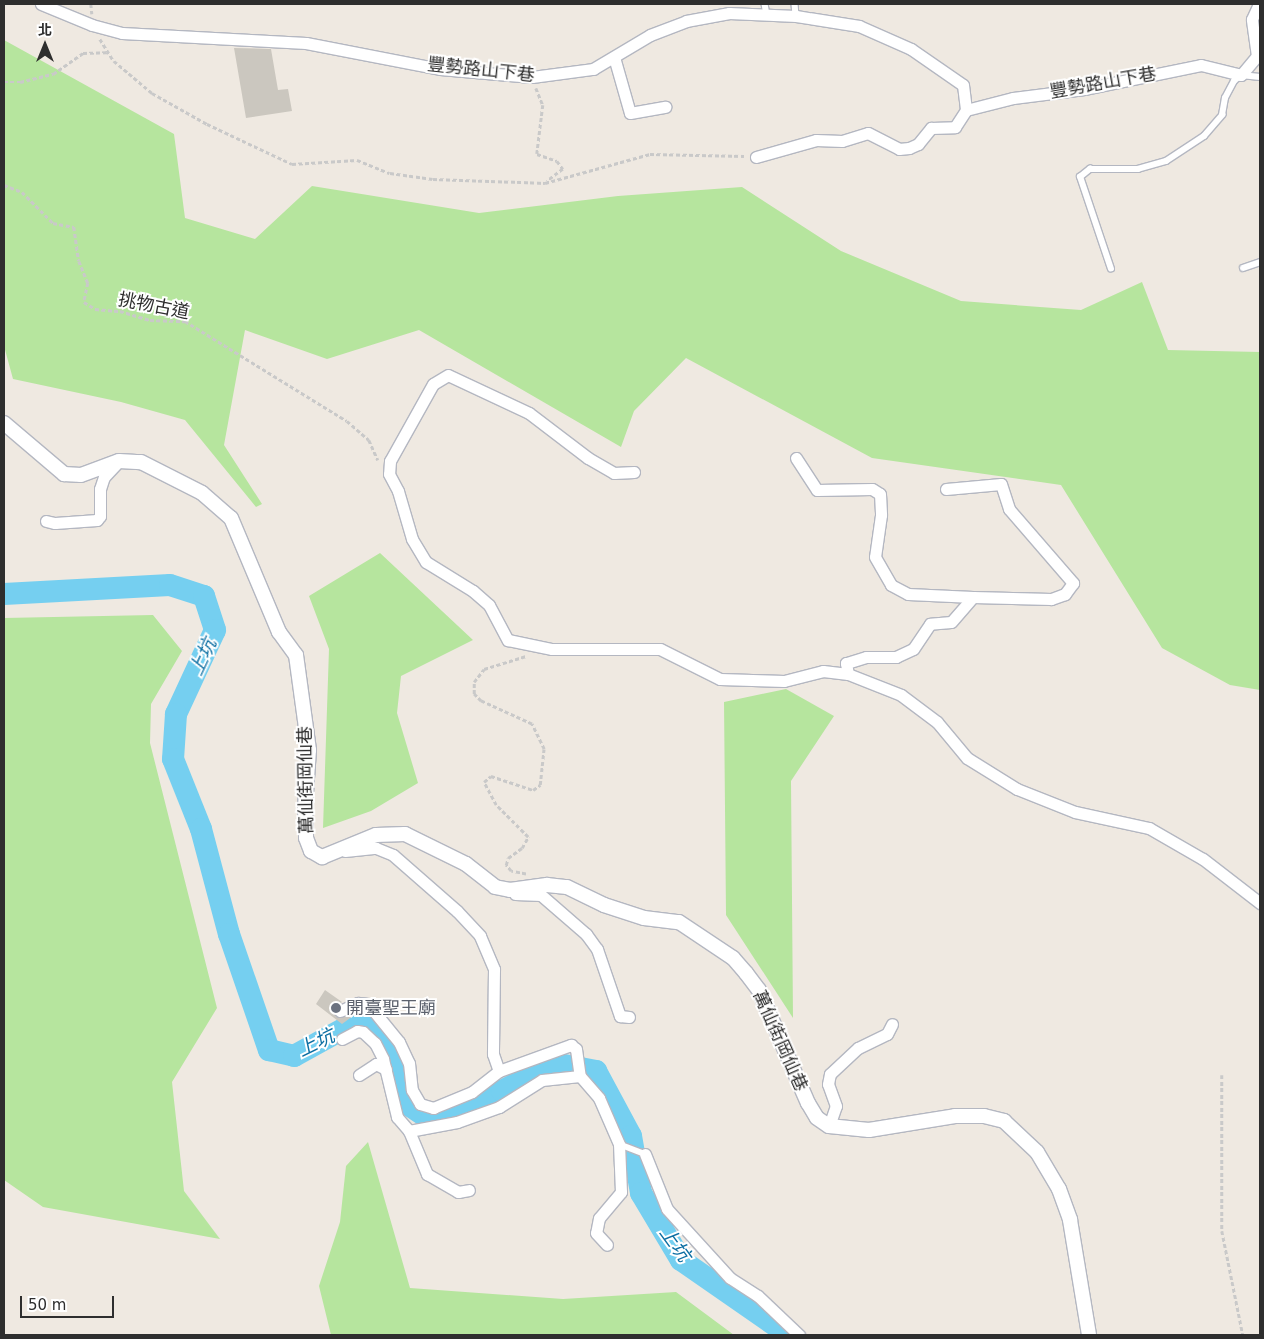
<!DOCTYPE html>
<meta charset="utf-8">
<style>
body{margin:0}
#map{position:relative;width:1264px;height:1339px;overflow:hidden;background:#efe9e1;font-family:"DejaVu Sans","Noto Sans TC",sans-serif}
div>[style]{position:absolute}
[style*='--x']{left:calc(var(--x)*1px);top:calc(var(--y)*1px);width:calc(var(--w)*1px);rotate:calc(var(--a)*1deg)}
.green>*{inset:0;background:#b6e59e}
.river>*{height:22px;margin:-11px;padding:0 11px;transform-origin:11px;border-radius:11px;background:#75cff0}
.building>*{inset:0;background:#cbc7bf}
.path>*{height:2.5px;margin-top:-1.25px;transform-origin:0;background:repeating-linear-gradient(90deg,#c9c9c9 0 4px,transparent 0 6.5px)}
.roads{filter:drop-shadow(1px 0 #b4b7c1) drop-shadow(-1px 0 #b4b7c1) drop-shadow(0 1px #b4b7c1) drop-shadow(0 -1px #b4b7c1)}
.service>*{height:5.5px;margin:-2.75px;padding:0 2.75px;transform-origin:2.75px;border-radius:2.75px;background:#fff}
.minor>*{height:11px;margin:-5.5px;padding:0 5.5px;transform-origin:5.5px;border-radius:5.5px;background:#fff}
.tertiary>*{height:14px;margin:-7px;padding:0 7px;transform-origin:7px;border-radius:7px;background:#fff}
.dots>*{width:14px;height:14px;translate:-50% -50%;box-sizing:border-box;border:2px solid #fff;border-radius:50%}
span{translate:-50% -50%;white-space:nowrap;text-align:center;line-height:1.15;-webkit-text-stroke:4px #fff;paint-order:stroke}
.street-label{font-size:18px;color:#2e2e2e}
.worship-label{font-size:18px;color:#5b616d}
.left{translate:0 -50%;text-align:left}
.water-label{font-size:19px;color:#0d6fa3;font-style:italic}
.frame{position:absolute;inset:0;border:5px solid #2e2e2e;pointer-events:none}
.north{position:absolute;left:20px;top:20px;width:50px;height:50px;-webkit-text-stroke:4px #fff;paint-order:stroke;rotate:0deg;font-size:14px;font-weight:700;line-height:20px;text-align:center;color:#2e2e2e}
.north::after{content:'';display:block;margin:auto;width:18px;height:22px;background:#2e2e2e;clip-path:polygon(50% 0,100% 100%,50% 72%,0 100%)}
.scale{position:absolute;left:20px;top:1296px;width:94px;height:22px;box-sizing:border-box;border:2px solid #2e2e2e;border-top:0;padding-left:6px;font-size:15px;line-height:18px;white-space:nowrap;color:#2e2e2e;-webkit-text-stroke:4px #fff;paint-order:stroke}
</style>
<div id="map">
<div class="green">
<i style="clip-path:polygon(4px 40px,174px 134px,185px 218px,255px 239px,312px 186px,479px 213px,618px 196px,742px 187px,841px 251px,961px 301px,1081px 310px,1142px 282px,1168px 350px,1260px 352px,1260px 690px,1230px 685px,1162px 648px,1061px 485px,872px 458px,686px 358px,634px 411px,621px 447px,419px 330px,327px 359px,245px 330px,224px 445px,262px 504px,256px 507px,185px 420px,121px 402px,13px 379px,4px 346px)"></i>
<i style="clip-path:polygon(380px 553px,473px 640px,401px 676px,397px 713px,418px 783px,371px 811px,323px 828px,329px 649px,309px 596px)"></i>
<i style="clip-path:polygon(153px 615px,182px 651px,151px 704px,150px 743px,217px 1008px,172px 1082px,184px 1191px,220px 1239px,43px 1207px,4px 1180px,4px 618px)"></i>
<i style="clip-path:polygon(786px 689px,834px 716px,791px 781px,793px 1018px,726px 915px,724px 702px)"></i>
<i style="clip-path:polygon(368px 1142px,410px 1288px,563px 1299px,676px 1292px,734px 1335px,331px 1335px,319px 1286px,340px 1222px,346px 1166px)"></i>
</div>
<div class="river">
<i style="--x:4;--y:594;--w:166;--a:-3.1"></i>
<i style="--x:170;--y:585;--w:36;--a:18"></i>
<i style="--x:204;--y:596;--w:36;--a:72"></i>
<i style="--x:215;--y:630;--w:93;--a:114.9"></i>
<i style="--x:176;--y:714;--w:45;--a:93.8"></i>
<i style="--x:173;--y:759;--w:75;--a:68.2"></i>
<i style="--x:201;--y:829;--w:109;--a:75.1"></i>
<i style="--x:229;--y:934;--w:123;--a:71"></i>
<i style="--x:269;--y:1050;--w:26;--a:13"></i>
<i style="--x:294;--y:1056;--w:79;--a:-28.8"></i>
<i style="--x:363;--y:1018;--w:24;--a:38"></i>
<i style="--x:382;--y:1033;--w:28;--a:60"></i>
<i style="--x:396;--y:1057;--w:48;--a:76.8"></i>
<i style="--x:407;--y:1104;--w:29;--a:34"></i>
<i style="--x:431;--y:1120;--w:77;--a:-22.2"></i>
<i style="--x:502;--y:1091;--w:59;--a:-28.3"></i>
<i style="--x:554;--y:1063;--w:43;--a:10.8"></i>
<i style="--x:596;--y:1071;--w:74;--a:61.7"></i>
<i style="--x:631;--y:1136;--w:58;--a:80"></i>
<i style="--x:641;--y:1193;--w:78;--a:59.2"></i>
<i style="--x:681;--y:1260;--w:131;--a:34.8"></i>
</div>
<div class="building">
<i style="clip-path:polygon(234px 48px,271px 49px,278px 90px,288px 89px,292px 111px,246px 118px)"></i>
<i style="clip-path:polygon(325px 990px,342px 1002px,333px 1010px,336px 1017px,357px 1013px,342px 1024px,316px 1004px)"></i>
</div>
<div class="path">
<i style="--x:91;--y:4;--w:10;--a:84"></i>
<i style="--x:100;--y:39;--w:26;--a:58"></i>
<i style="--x:114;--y:61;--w:50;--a:40.1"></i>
<i style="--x:152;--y:93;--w:63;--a:29.4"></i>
<i style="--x:207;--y:124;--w:94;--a:25.2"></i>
<i style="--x:292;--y:164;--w:65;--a:-3.5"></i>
<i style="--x:357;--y:160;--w:35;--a:22"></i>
<i style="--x:390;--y:173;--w:43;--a:7.9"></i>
<i style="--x:433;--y:179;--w:112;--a:2"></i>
<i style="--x:545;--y:183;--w:109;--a:-15.4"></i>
<i style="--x:650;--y:154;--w:94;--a:1.2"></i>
<i style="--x:4;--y:82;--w:16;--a:0"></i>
<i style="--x:20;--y:82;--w:34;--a:-14"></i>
<i style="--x:53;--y:74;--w:37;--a:-35"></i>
<i style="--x:83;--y:53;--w:24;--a:-2"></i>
<i style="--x:536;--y:88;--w:18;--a:68"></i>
<i style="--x:543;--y:105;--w:49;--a:97"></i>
<i style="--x:537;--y:154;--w:21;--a:19"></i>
<i style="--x:557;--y:161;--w:10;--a:53"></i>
<i style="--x:563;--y:169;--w:20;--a:143"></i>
<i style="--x:4;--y:185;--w:19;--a:21"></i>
<i style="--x:22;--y:192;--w:44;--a:45"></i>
<i style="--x:53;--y:223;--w:21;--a:11"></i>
<i style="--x:74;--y:227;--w:34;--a:82"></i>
<i style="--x:79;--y:261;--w:24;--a:68"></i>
<i style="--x:88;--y:283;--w:19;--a:102"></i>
<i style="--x:84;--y:302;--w:13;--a:32"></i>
<i style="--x:95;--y:309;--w:25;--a:5"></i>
<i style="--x:120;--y:311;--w:31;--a:17"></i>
<i style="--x:150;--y:320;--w:35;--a:2"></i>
<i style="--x:185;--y:321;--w:190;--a:31.7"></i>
<i style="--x:347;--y:421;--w:29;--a:41"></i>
<i style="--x:369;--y:440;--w:22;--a:66"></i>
<i style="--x:526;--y:874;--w:15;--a:-169"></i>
<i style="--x:511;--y:871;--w:8;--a:-130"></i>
<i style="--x:506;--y:865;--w:7;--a:-74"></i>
<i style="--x:508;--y:858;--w:17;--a:-36"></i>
<i style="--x:522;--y:848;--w:13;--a:-61"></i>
<i style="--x:528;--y:837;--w:45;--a:-135"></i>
<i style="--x:496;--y:805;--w:26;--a:-118"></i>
<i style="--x:484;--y:782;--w:9;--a:-41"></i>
<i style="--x:491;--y:776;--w:44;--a:18.4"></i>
<i style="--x:533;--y:790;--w:9;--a:-36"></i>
<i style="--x:540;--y:785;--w:36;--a:-84"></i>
<i style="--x:544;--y:749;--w:28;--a:-116"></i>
<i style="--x:532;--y:724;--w:56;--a:-155.7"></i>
<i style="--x:481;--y:701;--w:10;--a:-135"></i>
<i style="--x:474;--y:694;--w:12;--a:-90"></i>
<i style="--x:474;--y:682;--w:16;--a:-52"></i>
<i style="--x:484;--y:669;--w:44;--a:-17.2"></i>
<i style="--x:1222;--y:1075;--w:156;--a:90"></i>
<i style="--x:1222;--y:1231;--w:106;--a:78.6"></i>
</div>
<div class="roads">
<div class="service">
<i style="--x:765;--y:4;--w:11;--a:80"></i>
<i style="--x:795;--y:4;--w:12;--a:85"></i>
<i style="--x:1243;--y:268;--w:18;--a:-19"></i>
<i style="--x:1111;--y:269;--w:97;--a:-108.6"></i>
<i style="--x:1080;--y:177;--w:13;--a:-39"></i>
<i style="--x:1090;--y:169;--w:48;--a:0"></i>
<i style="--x:1138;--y:169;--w:29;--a:-16"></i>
<i style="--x:1166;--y:161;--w:45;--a:-33.3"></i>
<i style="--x:1204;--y:136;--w:28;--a:-49"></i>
<i style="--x:1222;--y:115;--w:17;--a:-80"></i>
<i style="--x:1225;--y:98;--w:19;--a:-62"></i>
<i style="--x:1234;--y:81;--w:9;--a:-41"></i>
<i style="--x:1241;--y:75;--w:19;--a:6"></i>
<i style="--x:619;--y:1144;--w:28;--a:21"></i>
</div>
<div class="minor">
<i style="--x:41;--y:4;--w:55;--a:22.4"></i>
<i style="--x:92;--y:25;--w:31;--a:15"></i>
<i style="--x:122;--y:33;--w:184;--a:3.1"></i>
<i style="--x:306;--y:43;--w:136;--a:11"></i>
<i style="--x:440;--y:69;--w:92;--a:5"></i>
<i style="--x:532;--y:77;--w:62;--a:-7.5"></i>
<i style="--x:593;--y:69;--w:66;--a:-30.8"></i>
<i style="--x:650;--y:35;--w:39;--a:-21"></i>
<i style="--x:686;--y:21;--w:44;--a:-10.5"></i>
<i style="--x:729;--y:13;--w:67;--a:2.6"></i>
<i style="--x:796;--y:16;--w:64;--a:9"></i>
<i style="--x:859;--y:26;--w:57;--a:23.9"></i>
<i style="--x:911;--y:49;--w:63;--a:34.7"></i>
<i style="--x:963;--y:85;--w:25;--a:83"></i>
<i style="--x:966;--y:110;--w:49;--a:-14.3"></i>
<i style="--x:1013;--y:98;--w:72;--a:-7.2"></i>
<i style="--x:1084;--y:89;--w:119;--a:-11.6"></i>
<i style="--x:1201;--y:65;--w:41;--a:14"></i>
<i style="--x:1241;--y:75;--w:25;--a:-50"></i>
<i style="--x:1257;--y:56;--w:37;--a:-98"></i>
<i style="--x:1252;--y:19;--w:17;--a:-65"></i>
<i style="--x:614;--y:57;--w:58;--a:74.1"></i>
<i style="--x:630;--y:113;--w:36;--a:-10"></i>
<i style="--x:756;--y:157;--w:62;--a:-15.8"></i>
<i style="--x:816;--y:140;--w:26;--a:2"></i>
<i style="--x:842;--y:141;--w:27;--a:-17"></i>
<i style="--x:868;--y:133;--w:35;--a:27"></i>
<i style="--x:899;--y:149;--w:10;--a:-6"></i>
<i style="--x:909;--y:148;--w:10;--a:-24"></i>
<i style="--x:918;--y:144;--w:21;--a:-51"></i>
<i style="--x:931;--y:128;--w:24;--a:-2"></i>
<i style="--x:955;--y:127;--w:20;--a:-57"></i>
<i style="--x:796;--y:458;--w:38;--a:57"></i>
<i style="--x:817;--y:490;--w:55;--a:-1"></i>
<i style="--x:872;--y:489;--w:9;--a:32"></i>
<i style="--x:880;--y:494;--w:21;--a:87"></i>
<i style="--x:881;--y:515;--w:42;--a:98.1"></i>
<i style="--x:875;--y:557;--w:32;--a:60"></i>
<i style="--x:891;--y:585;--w:19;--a:28"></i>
<i style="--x:908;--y:594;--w:65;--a:2.6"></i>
<i style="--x:973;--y:597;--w:33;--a:131"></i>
<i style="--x:951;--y:622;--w:21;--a:175"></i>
<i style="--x:930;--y:624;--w:30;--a:124"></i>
<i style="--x:913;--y:649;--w:19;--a:155"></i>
<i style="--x:896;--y:657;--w:30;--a:180"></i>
<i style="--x:866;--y:657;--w:21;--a:163"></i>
<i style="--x:846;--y:663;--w:11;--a:80"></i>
<i style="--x:848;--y:674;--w:57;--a:21.6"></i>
<i style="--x:901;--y:695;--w:45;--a:36.9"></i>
<i style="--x:937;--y:722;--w:47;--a:50.2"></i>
<i style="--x:967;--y:758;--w:59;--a:31.8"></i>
<i style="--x:1017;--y:789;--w:62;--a:21.6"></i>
<i style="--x:1075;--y:812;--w:76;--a:12.2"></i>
<i style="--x:1149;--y:828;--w:62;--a:29.9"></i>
<i style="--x:1203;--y:859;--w:72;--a:37.7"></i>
<i style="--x:634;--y:472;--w:20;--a:177"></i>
<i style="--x:614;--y:473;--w:30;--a:-150"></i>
<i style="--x:588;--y:458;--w:74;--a:-142.7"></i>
<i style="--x:529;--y:413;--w:89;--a:-154.9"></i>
<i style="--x:448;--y:375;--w:17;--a:149"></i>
<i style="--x:433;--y:384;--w:88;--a:119.2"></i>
<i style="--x:390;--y:461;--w:13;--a:94"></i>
<i style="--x:389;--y:474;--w:19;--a:62"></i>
<i style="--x:398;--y:491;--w:50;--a:73.7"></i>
<i style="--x:412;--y:539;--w:27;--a:59"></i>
<i style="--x:426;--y:562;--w:55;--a:31.7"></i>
<i style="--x:473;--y:591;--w:21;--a:41"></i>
<i style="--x:489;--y:605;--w:40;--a:62"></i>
<i style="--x:508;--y:640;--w:45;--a:11.6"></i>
<i style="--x:552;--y:649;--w:108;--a:0"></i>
<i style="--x:660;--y:649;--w:67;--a:26.6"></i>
<i style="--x:720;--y:679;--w:64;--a:1.8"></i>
<i style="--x:784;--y:681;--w:40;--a:-14.4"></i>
<i style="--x:823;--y:671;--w:25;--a:7"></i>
<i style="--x:946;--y:489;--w:55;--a:-5.2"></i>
<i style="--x:1001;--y:484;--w:26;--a:72"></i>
<i style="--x:1009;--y:509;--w:98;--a:49.1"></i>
<i style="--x:1073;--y:583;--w:14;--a:126"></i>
<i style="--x:1065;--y:594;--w:15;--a:160"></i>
<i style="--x:1051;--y:599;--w:78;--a:-178.5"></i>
<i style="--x:46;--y:521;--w:9;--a:13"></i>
<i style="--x:55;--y:523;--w:42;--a:-4.1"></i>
<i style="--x:97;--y:520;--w:5;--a:-53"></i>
<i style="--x:100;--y:516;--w:27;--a:-90"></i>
<i style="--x:100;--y:489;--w:13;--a:-72"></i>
<i style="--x:104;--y:477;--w:21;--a:-47"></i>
<i style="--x:345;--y:851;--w:31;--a:-6"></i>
<i style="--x:376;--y:848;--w:18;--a:22"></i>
<i style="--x:393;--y:855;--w:85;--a:41.2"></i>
<i style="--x:457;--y:911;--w:34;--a:47"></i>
<i style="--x:480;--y:936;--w:36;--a:67"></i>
<i style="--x:494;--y:969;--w:85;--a:90.7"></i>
<i style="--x:493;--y:1054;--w:18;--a:71"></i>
<i style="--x:515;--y:894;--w:26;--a:2"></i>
<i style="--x:541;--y:895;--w:60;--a:40.9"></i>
<i style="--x:586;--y:934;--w:19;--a:54"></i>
<i style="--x:597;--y:949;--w:71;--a:71.1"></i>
<i style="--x:620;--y:1016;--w:9;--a:6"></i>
<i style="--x:340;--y:1011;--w:20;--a:-24"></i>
<i style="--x:358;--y:1003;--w:10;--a:6"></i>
<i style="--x:368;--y:1004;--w:49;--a:50.8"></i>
<i style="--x:399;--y:1042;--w:23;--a:65"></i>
<i style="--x:409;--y:1063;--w:27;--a:84"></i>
<i style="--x:412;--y:1090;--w:16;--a:60"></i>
<i style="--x:420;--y:1104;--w:14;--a:17"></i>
<i style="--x:433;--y:1108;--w:42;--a:-22.3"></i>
<i style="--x:472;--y:1092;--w:34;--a:-38"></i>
<i style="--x:499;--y:1071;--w:77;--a:-19.9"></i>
<i style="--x:571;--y:1045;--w:6;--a:39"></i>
<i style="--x:576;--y:1049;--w:27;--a:82"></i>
<i style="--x:580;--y:1076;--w:29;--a:49"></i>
<i style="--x:599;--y:1098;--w:50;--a:66.5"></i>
<i style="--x:619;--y:1144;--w:48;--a:87.6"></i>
<i style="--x:621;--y:1192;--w:34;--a:130"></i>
<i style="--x:599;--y:1218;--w:15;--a:101"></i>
<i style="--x:596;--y:1233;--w:16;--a:47"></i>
<i style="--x:342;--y:1039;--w:17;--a:-28"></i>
<i style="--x:357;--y:1031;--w:6;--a:9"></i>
<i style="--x:363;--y:1032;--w:16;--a:43"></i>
<i style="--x:375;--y:1043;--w:18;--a:63"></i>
<i style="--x:383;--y:1059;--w:60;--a:76.4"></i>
<i style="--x:397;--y:1117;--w:18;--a:49"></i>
<i style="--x:409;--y:1131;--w:49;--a:-10.6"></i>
<i style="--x:457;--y:1122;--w:45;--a:-19.7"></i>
<i style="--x:499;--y:1107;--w:51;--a:-32.1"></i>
<i style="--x:542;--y:1080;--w:38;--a:-6"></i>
<i style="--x:359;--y:1075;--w:20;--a:-33"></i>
<i style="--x:376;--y:1064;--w:11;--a:27"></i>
<i style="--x:829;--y:1126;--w:21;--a:-71"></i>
<i style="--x:836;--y:1106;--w:23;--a:-110"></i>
<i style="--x:828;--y:1084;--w:10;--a:-79"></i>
<i style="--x:830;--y:1074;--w:38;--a:-43"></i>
<i style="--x:858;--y:1048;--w:32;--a:-26"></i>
<i style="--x:887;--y:1034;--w:11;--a:-63"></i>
<i style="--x:409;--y:1131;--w:47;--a:67.3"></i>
<i style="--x:427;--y:1174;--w:36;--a:30"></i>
<i style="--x:458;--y:1192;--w:11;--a:-10"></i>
<i style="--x:645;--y:1154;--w:59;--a:68.2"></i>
<i style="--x:667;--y:1209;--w:93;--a:47.6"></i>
<i style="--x:730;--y:1278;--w:33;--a:33"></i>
<i style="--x:758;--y:1296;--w:57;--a:43.6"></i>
</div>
<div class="tertiary">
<i style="--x:4;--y:423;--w:79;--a:40.4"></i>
<i style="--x:64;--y:474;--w:17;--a:3"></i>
<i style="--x:81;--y:475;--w:40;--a:-20.2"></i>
<i style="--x:119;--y:461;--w:22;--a:3"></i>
<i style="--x:141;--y:462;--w:68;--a:26.9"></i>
<i style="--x:202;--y:493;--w:38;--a:41"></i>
<i style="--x:231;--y:518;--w:124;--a:67.2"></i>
<i style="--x:279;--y:632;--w:29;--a:54"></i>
<i style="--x:296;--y:655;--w:96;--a:82.2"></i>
<i style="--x:309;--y:750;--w:57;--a:94"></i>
<i style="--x:305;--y:807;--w:31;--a:88"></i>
<i style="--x:306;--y:838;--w:14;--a:69"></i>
<i style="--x:311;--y:851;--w:13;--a:29"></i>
<i style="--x:322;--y:857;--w:58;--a:-22.2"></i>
<i style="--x:376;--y:835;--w:29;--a:-2"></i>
<i style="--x:405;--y:834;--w:68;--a:26.2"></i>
<i style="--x:466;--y:864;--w:37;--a:38"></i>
<i style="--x:495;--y:887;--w:15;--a:11"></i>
<i style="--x:510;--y:890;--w:37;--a:-8"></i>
<i style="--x:547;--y:885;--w:20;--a:6"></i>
<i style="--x:567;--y:887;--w:41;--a:25.9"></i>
<i style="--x:604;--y:905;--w:42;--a:18"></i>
<i style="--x:644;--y:918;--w:35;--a:7"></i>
<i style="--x:679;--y:922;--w:65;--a:33.7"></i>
<i style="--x:733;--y:958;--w:20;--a:49"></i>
<i style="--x:746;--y:973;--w:21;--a:53"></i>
<i style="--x:759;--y:990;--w:123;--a:66.6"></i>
<i style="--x:808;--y:1103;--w:17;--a:59"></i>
<i style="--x:817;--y:1118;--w:14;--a:34"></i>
<i style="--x:829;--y:1126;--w:40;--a:5.7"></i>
<i style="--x:869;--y:1130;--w:87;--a:-9.2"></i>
<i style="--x:955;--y:1116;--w:29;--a:0"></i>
<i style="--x:984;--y:1116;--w:21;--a:14"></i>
<i style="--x:1004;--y:1121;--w:45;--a:43.2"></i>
<i style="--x:1037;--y:1152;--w:43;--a:59.3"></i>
<i style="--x:1059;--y:1189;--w:33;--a:70"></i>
<i style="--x:1070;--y:1220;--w:117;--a:80.6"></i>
</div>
</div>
<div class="dots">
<i style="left:336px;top:1008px;background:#6b7280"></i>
</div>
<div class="street-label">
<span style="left:481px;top:70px;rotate:6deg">豐勢路山下巷</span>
<span style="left:1103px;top:83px;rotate:-10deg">豐勢路山下巷</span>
<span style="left:154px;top:306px;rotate:11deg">挑物古道</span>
<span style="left:306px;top:780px;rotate:-91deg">萬仙街岡仙巷</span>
<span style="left:780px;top:1041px;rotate:66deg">萬仙街岡仙巷</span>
</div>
<div class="worship-label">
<span class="left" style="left:346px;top:1008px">開臺聖王廟</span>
</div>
<div class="water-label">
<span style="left:203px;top:657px;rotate:-65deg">上坑</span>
<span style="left:316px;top:1043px;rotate:-26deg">上坑</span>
<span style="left:675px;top:1244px;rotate:54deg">上坑</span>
</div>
<div class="frame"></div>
<div class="north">北</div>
<div class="scale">50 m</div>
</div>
